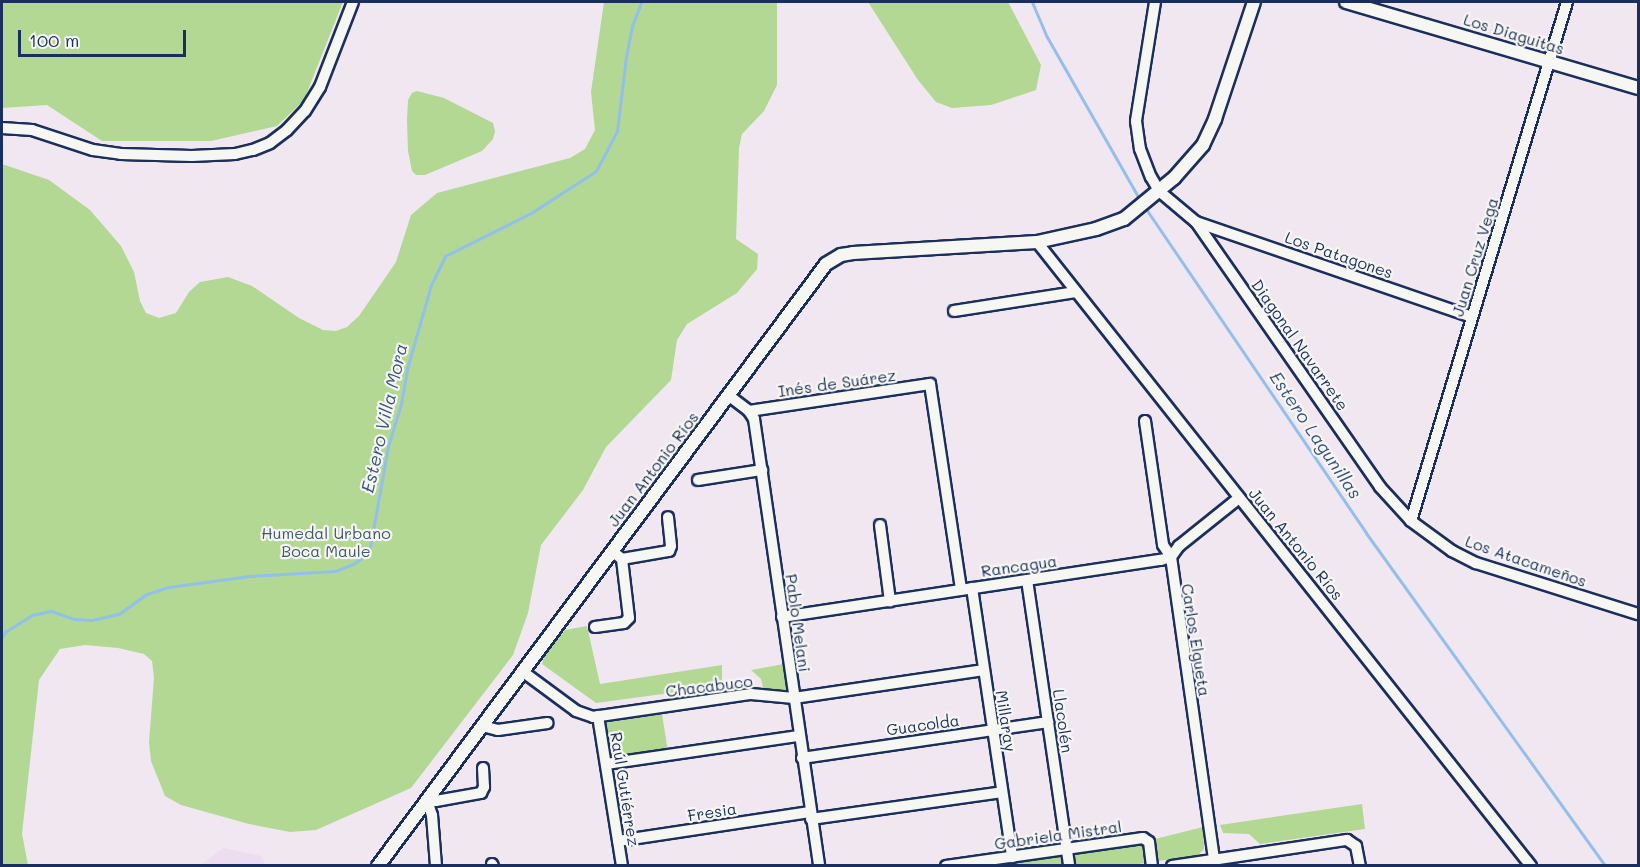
<!DOCTYPE html>
<meta charset="utf-8">
<style>
body{margin:0}
#map{position:relative;width:1640px;height:867px;overflow:hidden;background:#f1e7f1;font-family:Mali,sans-serif}
div>[style]{position:absolute}
[style*='--x']{left:calc(var(--x)*1px);top:calc(var(--y)*1px);width:calc(var(--w)*1px);rotate:calc(var(--a)*1deg)}
.built>*{inset:0;background:#eedcf0}
.green>*{inset:0;background:#b2d893;transform-origin:0 0}
.stream>*{height:3px;margin:-1.5px;padding:0 1.5px;transform-origin:1.5px;border-radius:1.5px;background:#93bfec}
.roads{filter:drop-shadow(2px 0 #1b2f5e) drop-shadow(-2px 0 #1b2f5e) drop-shadow(0 2px #1b2f5e) drop-shadow(0 -2px #1b2f5e)}
.minor>*{height:10px;margin:-5px;padding:0 5px;transform-origin:5px;border-radius:5px;background:#f6f6f2}
.tertiary>*{height:12px;margin:-6px;padding:0 6px;transform-origin:6px;border-radius:6px;background:#f6f6f2}
span{translate:-50% -50%;white-space:nowrap;text-align:center;line-height:1.15;-webkit-text-stroke:4.5px #f6f6f2;paint-order:stroke}
.street-label{font-size:16px;color:#1b2f5e}
.park-label{font-size:16px;color:#41596b}
.water-label{font-size:18px;color:#395382;font-style:italic}
.frame{position:absolute;inset:0;border:3px solid #1b2f5e;pointer-events:none}
.scale{position:absolute;left:18px;top:30px;width:168px;height:27px;box-sizing:border-box;border:3px solid #1b2f5e;border-top:0;padding-left:8px;font-size:18px;line-height:21px;white-space:nowrap;color:#1b2f5e;-webkit-text-stroke:4px #f6f6f2;paint-order:stroke}
</style>
<div id="map">
<div class="built">
<i style="clip-path:polygon(223px 848px,261px 856px,266px 865px,201px 865px)"></i>
</div>
<div class="green">
<i style="clip-path:polygon(2px 2px,343px 2px,304px 100px,277px 126px,211px 141px,102px 141px,47px 105px,2px 108px)"></i>
<i style="clip-path:polygon(604px 2px,777px 2px,777px 85px,764px 111px,742px 134px,739px 148px,736px 239px,758px 254px,757px 269px,737px 293px,687px 324px,677px 340px,671px 380px,606px 447px,583px 490px,541px 545px,528px 613px,513px 655px,411px 788px,316px 830px,290px 832px,249px 824px,181px 805px,165px 796px,151px 761px,149px 742px,154px 678px,152px 661px,144px 654px,118px 648px,85px 645px,60px 649px,39px 680px,22px 834px,28px 865px,2px 865px,2px 164px,49px 180px,90px 210px,121px 246px,134px 272px,140px 301px,146px 313px,159px 318px,176px 313px,189px 292px,200px 282px,228px 277px,252px 286px,299px 318px,323px 330px,336px 331px,347px 327px,359px 316px,396px 262px,411px 215px,437px 193px,570px 158px,585px 149px,595px 130px,591px 92px)"></i>
<i style="clip-path:polygon(868px 2px,1008px 2px,1041px 65px,1036px 90px,991px 105px,952px 108px,936px 102px,918px 80px)"></i>
<i style="clip-path:polygon(417px 91px,444px 98px,493px 123px,495px 131px,493px 139px,482px 151px,425px 175px,416px 175px,412px 171px,408px 151px,407px 120px,408px 100px,412px 93px)"></i>
<i style="clip-path:polygon(587px 626px,600px 684px,722px 665px,722px 686px,596px 703px,542px 664px,544px 656px,565px 630px)"></i>
<i style="clip-path:polygon(784px 664px,787px 690px,763px 688px,761px 679px,751px 670px)"></i>
<i style="left:662px;top:714px;width:37px;height:59px;rotate:81deg"></i>
<i style="clip-path:polygon(1362px 804px,1365px 829px,1260px 844px,1249px 834px,1223px 833px,1220px 825px)"></i>
<i style="clip-path:polygon(1203px 827px,1204px 849px,1198px 855px,1132px 865px,991px 866px,1143px 842px)"></i>
</div>
<div class="stream">
<i style="--x:1032;--y:2;--w:38;--a:67"></i>
<i style="--x:1047;--y:37;--w:188;--a:60.3"></i>
<i style="--x:1144;--y:206;--w:395;--a:55.8"></i>
<i style="--x:1366;--y:533;--w:410;--a:54.3"></i>
<i style="--x:2;--y:637;--w:6;--a:-59"></i>
<i style="--x:5;--y:632;--w:32;--a:-32"></i>
<i style="--x:32;--y:615;--w:19;--a:-12"></i>
<i style="--x:51;--y:611;--w:24;--a:19"></i>
<i style="--x:74;--y:619;--w:18;--a:3"></i>
<i style="--x:92;--y:620;--w:28;--a:-13"></i>
<i style="--x:119;--y:614;--w:34;--a:-36"></i>
<i style="--x:147;--y:594;--w:23;--a:-18"></i>
<i style="--x:169;--y:587;--w:81;--a:-7.8"></i>
<i style="--x:249;--y:576;--w:86;--a:-3.3"></i>
<i style="--x:335;--y:571;--w:19;--a:-21"></i>
<i style="--x:353;--y:564;--w:19;--a:-35"></i>
<i style="--x:369;--y:553;--w:109;--a:-79.9"></i>
<i style="--x:388;--y:446;--w:44;--a:-72.8"></i>
<i style="--x:401;--y:404;--w:36;--a:-80"></i>
<i style="--x:407;--y:369;--w:87;--a:-74.1"></i>
<i style="--x:431;--y:285;--w:32;--a:-64"></i>
<i style="--x:445;--y:256;--w:96;--a:-26.6"></i>
<i style="--x:531;--y:213;--w:77;--a:-32.9"></i>
<i style="--x:596;--y:171;--w:45;--a:-62.3"></i>
<i style="--x:617;--y:131;--w:75;--a:-83.1"></i>
<i style="--x:626;--y:57;--w:32;--a:-79"></i>
<i style="--x:632;--y:26;--w:26;--a:-69"></i>
</div>
<div class="roads">
<div class="minor">
<i style="--x:1155;--y:2;--w:121;--a:99.1"></i>
<i style="--x:1136;--y:121;--w:28;--a:82"></i>
<i style="--x:1140;--y:149;--w:30;--a:69"></i>
<i style="--x:1151;--y:177;--w:16;--a:60"></i>
<i style="--x:1159;--y:191;--w:48;--a:40"></i>
<i style="--x:1196;--y:222;--w:323;--a:55.2"></i>
<i style="--x:1380;--y:487;--w:46;--a:47.6"></i>
<i style="--x:1411;--y:521;--w:51;--a:36.2"></i>
<i style="--x:1452;--y:551;--w:27;--a:27"></i>
<i style="--x:1476;--y:563;--w:170;--a:17.5"></i>
<i style="--x:2;--y:128;--w:30;--a:4"></i>
<i style="--x:32;--y:130;--w:64;--a:18.2"></i>
<i style="--x:93;--y:150;--w:28;--a:8"></i>
<i style="--x:121;--y:154;--w:71;--a:1.6"></i>
<i style="--x:192;--y:156;--w:43;--a:-2.7"></i>
<i style="--x:235;--y:154;--w:18;--a:-13"></i>
<i style="--x:253;--y:150;--w:18;--a:-22"></i>
<i style="--x:270;--y:143;--w:21;--a:-37"></i>
<i style="--x:287;--y:130;--w:26;--a:-47"></i>
<i style="--x:305;--y:111;--w:28;--a:-58"></i>
<i style="--x:320;--y:87;--w:91;--a:-68.8"></i>
<i style="--x:1196;--y:222;--w:292;--a:19"></i>
<i style="--x:1037;--y:242;--w:796;--a:51.63"></i>
<i style="--x:954;--y:311;--w:123;--a:-8.9"></i>
<i style="--x:728;--y:395;--w:26;--a:37"></i>
<i style="--x:749;--y:411;--w:9;--a:58"></i>
<i style="--x:754;--y:419;--w:452;--a:81.7"></i>
<i style="--x:749;--y:411;--w:183;--a:-8.5"></i>
<i style="--x:930;--y:384;--w:208;--a:81.4"></i>
<i style="--x:1145;--y:421;--w:125;--a:81.7"></i>
<i style="--x:1163;--y:545;--w:14;--a:56"></i>
<i style="--x:1171;--y:557;--w:312;--a:81.9"></i>
<i style="--x:698;--y:480;--w:65;--a:-8.9"></i>
<i style="--x:1411;--y:521;--w:542;--a:-73.27"></i>
<i style="--x:880;--y:525;--w:77;--a:82.5"></i>
<i style="--x:622;--y:559;--w:48;--a:-9.7"></i>
<i style="--x:669;--y:551;--w:5;--a:-68"></i>
<i style="--x:671;--y:546;--w:29;--a:-96"></i>
<i style="--x:1027;--y:580;--w:289;--a:81.6"></i>
<i style="--x:972;--y:588;--w:272;--a:81.5"></i>
<i style="--x:782;--y:617;--w:383;--a:-8.6"></i>
<i style="--x:1161;--y:560;--w:10;--a:-17"></i>
<i style="--x:1171;--y:557;--w:14;--a:-54"></i>
<i style="--x:1179;--y:546;--w:77;--a:-38.7"></i>
<i style="--x:595;--y:627;--w:29;--a:-8"></i>
<i style="--x:624;--y:623;--w:7;--a:-45"></i>
<i style="--x:629;--y:618;--w:59;--a:-96.8"></i>
<i style="--x:622;--y:559;--w:13;--a:-141"></i>
<i style="--x:522;--y:671;--w:67;--a:36.5"></i>
<i style="--x:576;--y:711;--w:18;--a:19"></i>
<i style="--x:593;--y:717;--w:160;--a:-8.3"></i>
<i style="--x:751;--y:694;--w:43;--a:5.3"></i>
<i style="--x:794;--y:698;--w:192;--a:-8.4"></i>
<i style="--x:598;--y:716;--w:152;--a:80.9"></i>
<i style="--x:482;--y:726;--w:16;--a:14"></i>
<i style="--x:498;--y:730;--w:50;--a:-8"></i>
<i style="--x:802;--y:758;--w:249;--a:-8.3"></i>
<i style="--x:606;--y:764;--w:195;--a:-8.3"></i>
<i style="--x:427;--y:800;--w:9;--a:6"></i>
<i style="--x:436;--y:801;--w:46;--a:-10.1"></i>
<i style="--x:481;--y:793;--w:7;--a:-63"></i>
<i style="--x:484;--y:787;--w:19;--a:-93"></i>
<i style="--x:427;--y:800;--w:16;--a:72"></i>
<i style="--x:432;--y:815;--w:51;--a:85.5"></i>
<i style="--x:811;--y:819;--w:193;--a:-8"></i>
<i style="--x:618;--y:841;--w:194;--a:-8.6"></i>
<i style="--x:492;--y:864;--w:2;--a:63"></i>
<i style="--x:946;--y:866;--w:199;--a:-8.1"></i>
<i style="--x:1143;--y:838;--w:7;--a:34"></i>
<i style="--x:1149;--y:842;--w:24;--a:83"></i>
<i style="--x:1172;--y:866;--w:177;--a:-8.5"></i>
<i style="--x:1347;--y:840;--w:11;--a:34"></i>
<i style="--x:1356;--y:846;--w:20;--a:79"></i>
</div>
<div class="tertiary">
<i style="--x:1346;--y:2;--w:304;--a:16.4"></i>
<i style="--x:378;--y:866;--w:750;--a:-53.34"></i>
<i style="--x:826;--y:264;--w:17;--a:-31"></i>
<i style="--x:841;--y:255;--w:12;--a:-9"></i>
<i style="--x:853;--y:253;--w:184;--a:-3.4"></i>
<i style="--x:1037;--y:242;--w:60;--a:-12.4"></i>
<i style="--x:1096;--y:229;--w:30;--a:-20"></i>
<i style="--x:1124;--y:219;--w:65;--a:-39.4"></i>
<i style="--x:1174;--y:178;--w:44;--a:-48.7"></i>
<i style="--x:1203;--y:145;--w:29;--a:-65"></i>
<i style="--x:1215;--y:119;--w:123;--a:-71.6"></i>
</div>
</div>
<div class="street-label">
<span style="left:1514px;top:34px;rotate:17deg">Los Diaguitas</span>
<span style="left:1339px;top:255px;rotate:19deg">Los Patagones</span>
<span style="left:1475px;top:257px;rotate:-73deg">Juan Cruz Vega</span>
<span style="left:1300px;top:345px;rotate:55deg">Diagonal Navarrete</span>
<span style="left:837px;top:383px;rotate:-8deg">Inés de Suárez</span>
<span style="left:653px;top:469px;rotate:-53deg">Juan Antonio Ríos</span>
<span style="left:1296px;top:544px;rotate:51deg">Juan Antonio Ríos</span>
<span style="left:1526px;top:561px;rotate:19deg">Los Atacameños</span>
<span style="left:1019px;top:566px;rotate:-8deg">Rancagua</span>
<span style="left:798px;top:623px;rotate:82deg">Pablo Melani</span>
<span style="left:1196px;top:640px;rotate:81deg">Carlos Elgueta</span>
<span style="left:709px;top:686px;rotate:-7deg">Chacabuco</span>
<span style="left:1006px;top:721px;rotate:81deg">Millaray</span>
<span style="left:1063px;top:721px;rotate:82deg">Llacolén</span>
<span style="left:923px;top:725px;rotate:-8deg">Guacolda</span>
<span style="left:625px;top:789px;rotate:81deg">Raúl Gutiérrez</span>
<span style="left:712px;top:812px;rotate:-9deg">Fresia</span>
<span style="left:1058px;top:835px;rotate:-8deg">Gabriela Mistral</span>
</div>
<div class="park-label">
<span style="left:326px;top:542px">Humedal Urbano<br>Boca Maule</span>
</div>
<div class="water-label">
<span style="left:384px;top:418px;rotate:-77deg">Estero Villa Mora</span>
<span style="left:1316px;top:435px;rotate:56deg">Estero Lagunillas</span>
</div>
<div class="frame"></div>
<div class="scale">100 m</div>
</div>
